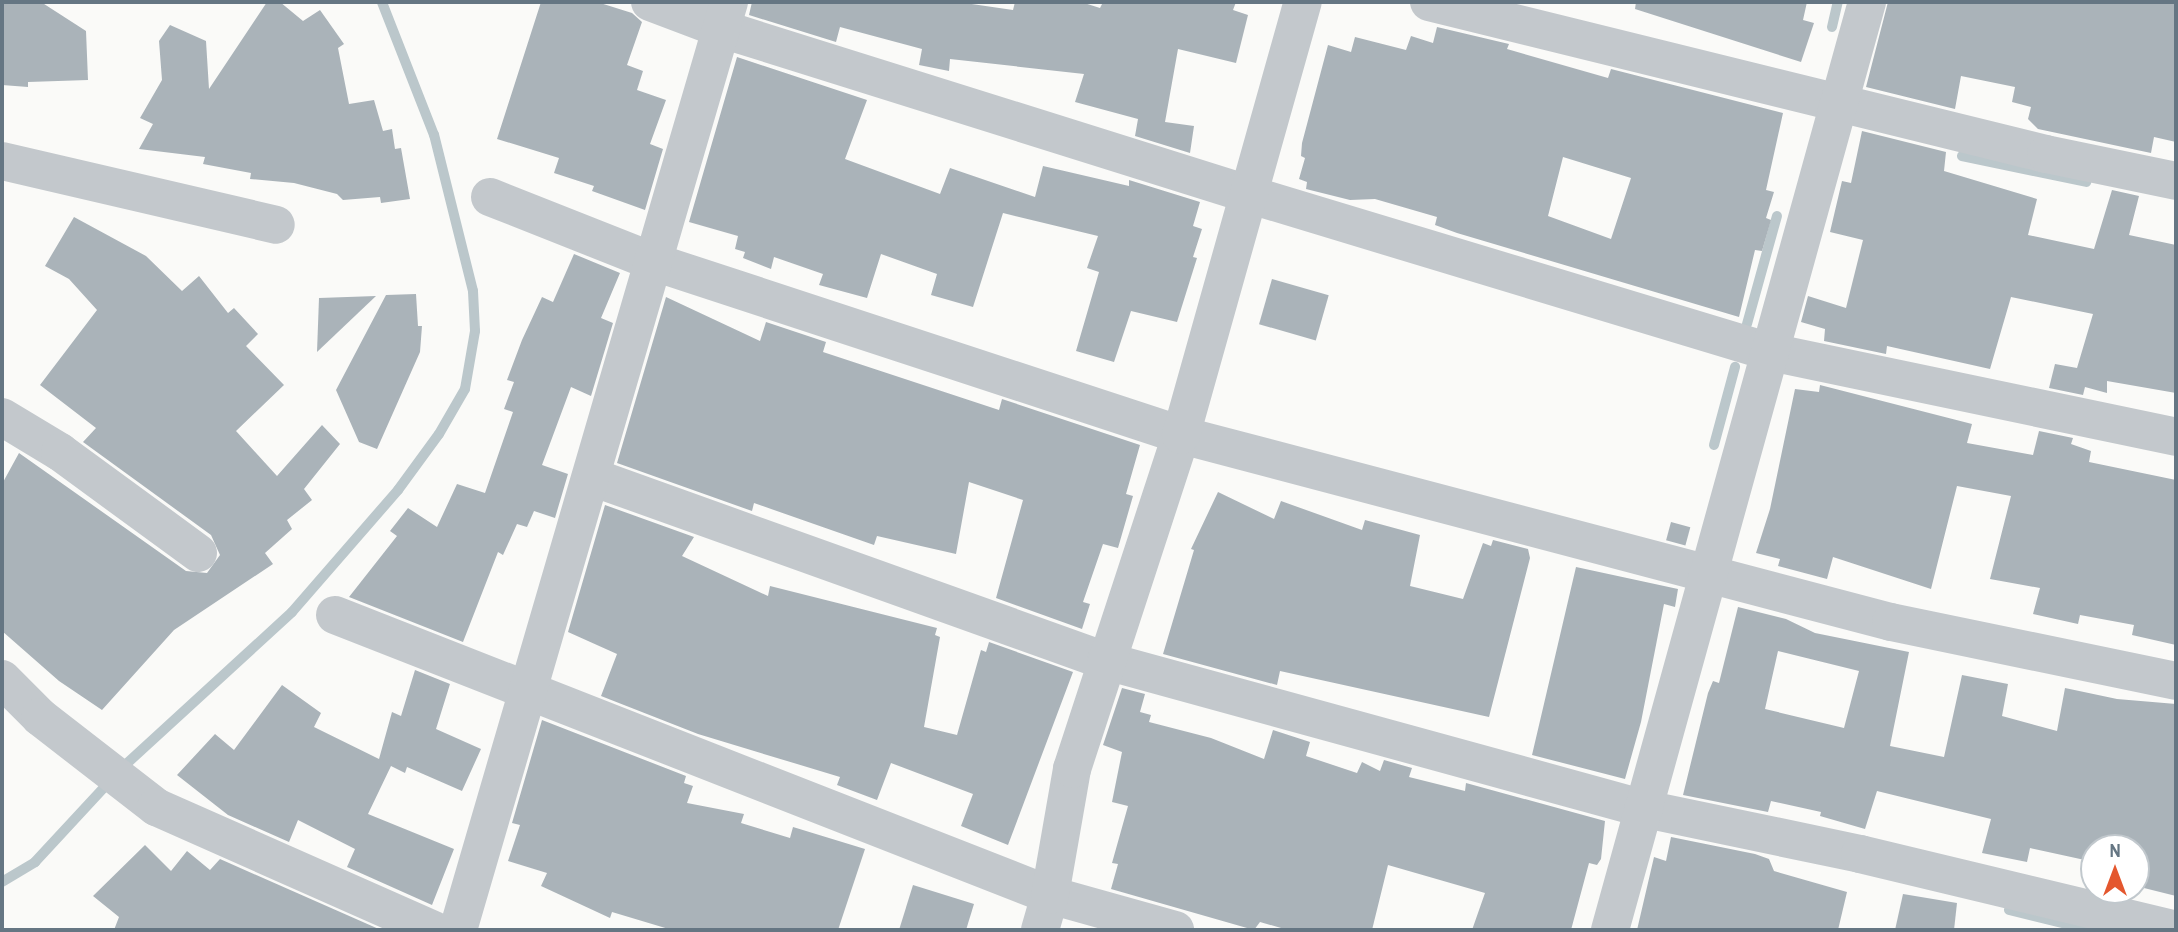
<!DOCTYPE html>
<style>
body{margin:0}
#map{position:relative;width:2178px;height:932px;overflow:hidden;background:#fafaf8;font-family:"Archivo Narrow",sans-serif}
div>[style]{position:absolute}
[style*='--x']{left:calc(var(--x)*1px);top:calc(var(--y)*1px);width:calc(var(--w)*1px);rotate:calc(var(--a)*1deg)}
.stream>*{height:10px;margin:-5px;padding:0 5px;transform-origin:5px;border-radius:5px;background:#bbc7cb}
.building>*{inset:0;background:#aab3b9;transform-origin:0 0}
.minor>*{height:38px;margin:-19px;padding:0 19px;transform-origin:19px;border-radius:19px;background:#c3c8cc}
span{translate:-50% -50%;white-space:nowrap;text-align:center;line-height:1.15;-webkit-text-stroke:7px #fff;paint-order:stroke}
.frame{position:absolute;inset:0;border:4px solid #657683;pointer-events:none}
.north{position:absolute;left:2080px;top:834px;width:70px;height:70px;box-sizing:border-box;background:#fff;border:2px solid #c1c8cd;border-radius:50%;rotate:0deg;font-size:19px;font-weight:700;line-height:28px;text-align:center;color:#657683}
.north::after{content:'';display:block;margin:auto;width:24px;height:32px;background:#e4572e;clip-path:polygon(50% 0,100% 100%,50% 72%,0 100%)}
</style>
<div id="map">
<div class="stream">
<i style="--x:1832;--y:27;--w:26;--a:-77"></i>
<i style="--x:1962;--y:156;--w:127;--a:11.8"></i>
<i style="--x:1747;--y:324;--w:112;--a:-74.5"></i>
<i style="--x:1714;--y:445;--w:81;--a:-74.9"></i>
<i style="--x:2;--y:882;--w:39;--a:-31"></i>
<i style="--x:35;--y:862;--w:129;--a:-47.2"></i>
<i style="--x:123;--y:767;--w:229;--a:-42.5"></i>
<i style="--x:292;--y:612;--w:162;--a:-49"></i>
<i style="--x:398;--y:490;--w:69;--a:-53.8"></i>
<i style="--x:439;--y:434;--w:52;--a:-60"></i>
<i style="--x:465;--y:389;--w:59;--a:-80.2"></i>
<i style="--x:475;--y:331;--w:40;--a:-92.9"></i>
<i style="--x:473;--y:291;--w:161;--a:-104"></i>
<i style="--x:434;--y:135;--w:143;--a:-111.4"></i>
<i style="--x:2009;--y:910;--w:84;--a:13.7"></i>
</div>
<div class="building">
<i style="clip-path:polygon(2px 2px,41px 2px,86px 31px,88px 80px,28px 82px,28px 87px,2px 85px)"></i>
<i style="clip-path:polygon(267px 2px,280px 2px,303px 21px,320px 10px,344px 44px,338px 48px,349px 104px,374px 100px,383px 131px,392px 129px,395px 149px,401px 148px,410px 199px,381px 203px,380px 197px,343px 200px,337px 194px,294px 183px,250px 179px,251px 173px,203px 164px,205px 157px,139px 149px,153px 124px,140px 118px,162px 80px,159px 41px,170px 25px,206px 41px,209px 89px)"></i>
<i style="clip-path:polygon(541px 2px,597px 2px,632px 13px,642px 22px,627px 65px,643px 71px,637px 90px,666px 100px,650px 144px,663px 149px,645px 210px,592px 191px,594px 186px,554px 173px,559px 158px,497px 139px)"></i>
<i style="clip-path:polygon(752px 2px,958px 2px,1013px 10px,1015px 2px,1081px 2px,1100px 8px,1103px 2px,1236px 2px,1233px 10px,1248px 15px,1236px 63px,1178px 49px,1165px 122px,1194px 126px,1190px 153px,1135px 136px,1138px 119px,1075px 102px,1084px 74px,950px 59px,949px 71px,919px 65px,922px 49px,840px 27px,836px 42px,749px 15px)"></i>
<i style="clip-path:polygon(1636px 2px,1807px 2px,1803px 20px,1814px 23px,1801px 62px,1635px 9px)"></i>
<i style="clip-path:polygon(1888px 2px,2176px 2px,2176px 142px,2154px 137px,2151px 153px,2038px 129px,2028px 119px,2031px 107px,2012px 102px,2015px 87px,1961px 76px,1955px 109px,1866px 87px)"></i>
<i style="clip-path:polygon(evenodd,1437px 27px,1509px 44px,1507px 49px,1608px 78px,1611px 69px,1783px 113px,1766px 190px,1774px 192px,1766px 218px,1771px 220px,1762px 251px,1755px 250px,1739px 317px,1457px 233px,1435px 225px,1437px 217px,1375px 199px,1350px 200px,1306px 189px,1307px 182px,1299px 179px,1305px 158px,1301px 156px,1302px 143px,1328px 45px,1351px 52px,1355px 37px,1406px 50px,1411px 36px,1433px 43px,1437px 27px,1563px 157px,1631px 178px,1611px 239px,1548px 216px,1563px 157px)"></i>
<i style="clip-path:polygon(737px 57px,867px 100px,845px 159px,940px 194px,950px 168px,1035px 197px,1043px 166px,1129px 186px,1129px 180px,1200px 202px,1193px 226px,1202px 229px,1193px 257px,1197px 258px,1177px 322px,1131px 311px,1114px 362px,1076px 351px,1099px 272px,1087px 268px,1098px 236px,1003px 213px,973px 307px,931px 295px,937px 274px,881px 254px,867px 298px,819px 285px,823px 274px,774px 257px,771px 269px,743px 258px,745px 252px,735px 249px,738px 236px,689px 222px)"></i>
<i style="clip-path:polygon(1862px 131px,1946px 152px,1944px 171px,2037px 199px,2028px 235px,2094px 249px,2112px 190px,2139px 196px,2129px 235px,2176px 245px,2176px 393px,2107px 381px,2107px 393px,2085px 387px,2083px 395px,2049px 388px,2055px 364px,2077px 368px,2093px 314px,2011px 297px,1990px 369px,1887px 346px,1886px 354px,1824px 341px,1825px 329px,1801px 322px,1808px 296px,1846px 308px,1863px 240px,1830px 232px,1842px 181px,1851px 183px)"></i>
<i style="clip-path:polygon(74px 217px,146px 256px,182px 291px,199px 276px,228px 313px,234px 308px,258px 334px,246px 346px,284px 385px,236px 431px,277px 476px,322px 425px,340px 444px,304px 489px,312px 500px,287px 520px,292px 529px,265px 553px,273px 564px,174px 630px,102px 710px,59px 681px,2px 631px,2px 484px,19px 453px,186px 571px,207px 573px,220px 555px,211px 535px,83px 442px,96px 428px,40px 385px,97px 310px,69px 279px,45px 266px)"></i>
<i style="clip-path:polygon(574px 254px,620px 273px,601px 318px,613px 323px,591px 396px,571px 387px,542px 465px,568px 474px,555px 518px,534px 511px,527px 527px,517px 524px,503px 555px,498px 552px,463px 642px,349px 597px,397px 536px,390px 531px,408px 508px,437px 527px,457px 484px,485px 493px,513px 412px,504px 409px,514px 382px,507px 380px,522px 340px,542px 297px,553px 302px)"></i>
<i style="left:1272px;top:279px;width:59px;height:47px;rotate:16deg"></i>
<i style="clip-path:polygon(416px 294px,418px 326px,422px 326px,420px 352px,377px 449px,359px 442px,336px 390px,386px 295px)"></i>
<i style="clip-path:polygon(376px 296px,317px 352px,319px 298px)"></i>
<i style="clip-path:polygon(666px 297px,760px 341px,766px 322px,826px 342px,823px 352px,999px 410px,1002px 399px,1140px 445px,1126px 494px,1133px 496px,1118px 548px,1103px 544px,1083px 602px,1090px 604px,1082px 629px,996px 598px,1023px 500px,969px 482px,956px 554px,877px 536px,874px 545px,754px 503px,752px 511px,617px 463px)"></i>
<i style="clip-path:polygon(1820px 385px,1972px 424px,1967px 443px,2033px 455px,2039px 431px,2073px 438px,2071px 444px,2091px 451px,2089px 462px,2176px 480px,2176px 645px,2132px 635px,2134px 625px,2080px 615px,2078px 624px,2033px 614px,2040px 588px,1990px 579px,2011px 496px,1957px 486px,1931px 589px,1833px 557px,1827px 579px,1778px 566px,1780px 559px,1756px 553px,1770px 509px,1795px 389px,1819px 392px)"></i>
<i style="clip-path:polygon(1218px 492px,1274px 519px,1281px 501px,1362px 530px,1365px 520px,1420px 535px,1410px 586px,1463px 599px,1483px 543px,1491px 546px,1493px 540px,1528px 549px,1530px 558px,1489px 717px,1280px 671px,1277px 685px,1163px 654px,1194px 550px,1191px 549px)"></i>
<i style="clip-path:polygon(605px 505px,694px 537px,682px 556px,768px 596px,770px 586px,937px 628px,935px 635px,940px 637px,924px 727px,957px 735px,981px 650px,986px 652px,989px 642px,1073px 672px,1008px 845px,961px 826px,973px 794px,891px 763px,877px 800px,837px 785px,840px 777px,698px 734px,601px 696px,617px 654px,568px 632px)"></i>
<i style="left:1671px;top:522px;width:20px;height:19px;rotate:15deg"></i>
<i style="clip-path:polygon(1576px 567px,1678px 589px,1675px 607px,1664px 604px,1641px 722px,1625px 779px,1532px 755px)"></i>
<i style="clip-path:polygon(evenodd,1738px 607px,1786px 619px,1815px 633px,1909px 652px,1890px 746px,1944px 757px,1962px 675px,2008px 684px,2002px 716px,2057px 731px,2065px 688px,2117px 699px,2176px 704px,2176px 896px,2136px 886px,2136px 848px,2094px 848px,2094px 862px,2030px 848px,2027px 862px,1982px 853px,1991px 819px,1877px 791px,1865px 829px,1820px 816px,1821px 812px,1771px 801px,1768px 812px,1683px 795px,1708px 693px,1713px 681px,1719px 683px,1738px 607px,1778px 651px,1859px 671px,1844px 728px,1765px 709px,1778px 651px)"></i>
<i style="clip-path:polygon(415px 670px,450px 684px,436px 729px,481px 749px,462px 791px,407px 767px,405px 773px,391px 766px,368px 814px,454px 849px,432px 905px,347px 867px,355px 849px,298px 820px,289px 842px,228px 815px,177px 775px,215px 734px,234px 750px,282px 685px,321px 713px,314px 727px,379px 759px,392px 712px,401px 716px)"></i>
<i style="clip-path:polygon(1122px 688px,1145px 694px,1140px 712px,1151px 715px,1149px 722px,1211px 738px,1264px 759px,1273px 730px,1310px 742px,1306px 756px,1357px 773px,1362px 762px,1380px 771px,1384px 760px,1412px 768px,1409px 777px,1465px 791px,1466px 783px,1605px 821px,1601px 859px,1597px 865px,1589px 863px,1571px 930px,1472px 930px,1485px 893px,1388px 865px,1372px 930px,1288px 930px,1260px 922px,1254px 930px,1111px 889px,1118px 864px,1112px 863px,1128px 806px,1112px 802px,1122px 752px,1103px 745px)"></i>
<i style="clip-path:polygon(542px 720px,686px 776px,684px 783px,693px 786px,687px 803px,744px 814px,741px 823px,790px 838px,793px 827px,865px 849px,838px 930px,672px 930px,612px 912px,610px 918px,541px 886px,547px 873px,508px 861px,520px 825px,512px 823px)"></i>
<i style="clip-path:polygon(1671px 837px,1755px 854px,1769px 859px,1774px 871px,1847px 892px,1838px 930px,1637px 930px,1654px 857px,1666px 861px)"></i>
<i style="clip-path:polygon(145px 845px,171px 871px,187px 851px,210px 870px,220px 859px,381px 930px,114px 930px,119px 917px,93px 896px)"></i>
<i style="clip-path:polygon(913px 885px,974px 904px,966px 930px,899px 930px)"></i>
<i style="clip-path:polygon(1903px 894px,1957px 903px,1954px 930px,1895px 930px)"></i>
</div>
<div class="minor">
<i style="--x:650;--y:2;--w:77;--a:20.6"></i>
<i style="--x:722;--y:29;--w:554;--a:17.42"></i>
<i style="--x:1251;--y:195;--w:542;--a:16.83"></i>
<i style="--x:1770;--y:352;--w:415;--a:11.8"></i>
<i style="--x:1429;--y:2;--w:635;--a:13.84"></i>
<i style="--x:2046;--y:154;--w:133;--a:11.7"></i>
<i style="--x:2;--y:161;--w:281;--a:13.1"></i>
<i style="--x:490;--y:197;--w:180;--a:21.6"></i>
<i style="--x:657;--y:263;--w:552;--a:18.17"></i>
<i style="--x:1181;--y:435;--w:734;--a:14.76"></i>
<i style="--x:1891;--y:622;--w:291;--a:11.7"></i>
<i style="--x:2;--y:417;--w:68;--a:31.1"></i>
<i style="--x:60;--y:452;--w:171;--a:36.2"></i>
<i style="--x:592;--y:477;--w:546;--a:19.7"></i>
<i style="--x:1106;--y:661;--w:559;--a:15.35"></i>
<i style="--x:1645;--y:809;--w:220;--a:11.8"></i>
<i style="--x:1860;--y:854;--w:325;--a:13.5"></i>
<i style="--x:335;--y:615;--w:768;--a:21.39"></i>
<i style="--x:1050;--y:895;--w:130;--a:15.6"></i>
<i style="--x:2;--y:679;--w:54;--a:45"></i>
<i style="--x:40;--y:717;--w:147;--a:37.8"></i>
<i style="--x:156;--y:807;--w:304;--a:23.9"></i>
<i style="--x:458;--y:930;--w:967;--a:-73.72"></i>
<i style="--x:1040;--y:930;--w:36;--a:-74"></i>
<i style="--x:1050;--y:895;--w:128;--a:-80.1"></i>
<i style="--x:1072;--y:769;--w:351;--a:-71.9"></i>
<i style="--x:1181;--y:435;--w:450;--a:-74.3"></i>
<i style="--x:1610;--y:930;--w:963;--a:-74.52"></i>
</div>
<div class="frame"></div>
<div class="north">N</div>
</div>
